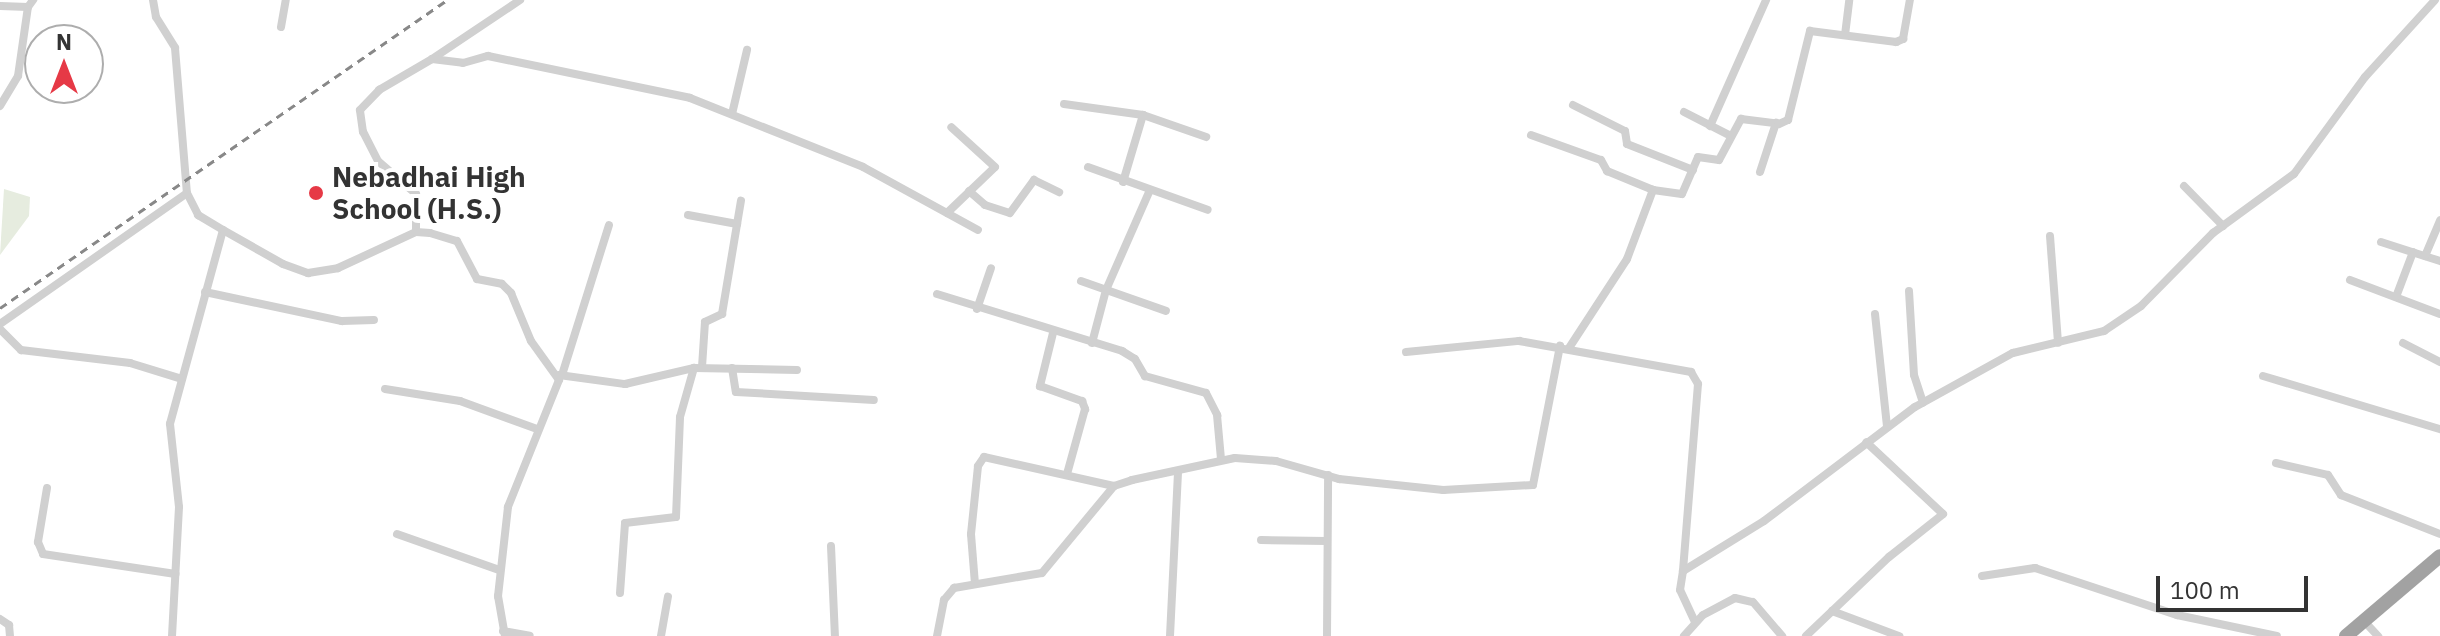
<!DOCTYPE html>
<style>
body{margin:0}
#map{position:relative;width:2440px;height:636px;overflow:hidden;background:#fff;font-family:"IBM Plex Sans",sans-serif}
div>[style]{position:absolute}
[style*='--x']{left:calc(var(--x)*1px);top:calc(var(--y)*1px);width:calc(var(--w)*1px);rotate:calc(var(--a)*1deg)}
.green>*{inset:0;background:#e6ecdf}
.minor>*{height:8px;margin:-4px;padding:0 4px;transform-origin:4px;border-radius:4px;background:#d0d0d0}
.trunk>*{height:14px;margin:-7px;padding:0 7px;transform-origin:7px;border-radius:7px;background:#a2a2a2}
.rail>*{height:3px;margin-top:-1.5px;transform-origin:0;background:repeating-linear-gradient(90deg,#888 0 8px,transparent 0 14px)}
.dots>*{width:22px;height:22px;translate:-50% -50%;box-sizing:border-box;border:4px solid #fff;border-radius:50%}
span{translate:-50% -50%;white-space:nowrap;text-align:center;line-height:1.15;-webkit-text-stroke:8px #fff;paint-order:stroke}
.poi-label{font-size:28px;color:#333;font-weight:700}
.left{translate:0 -50%;text-align:left}
.north{position:absolute;left:24px;top:24px;width:80px;height:80px;box-sizing:border-box;background:#fff;border:2px solid #adadad;border-radius:50%;rotate:0deg;font-size:22px;font-weight:700;line-height:32px;text-align:center;color:#333}
.north::after{content:'';display:block;margin:auto;width:28px;height:36px;background:#e63946;clip-path:polygon(50% 0,100% 100%,50% 72%,0 100%)}
.scale{position:absolute;left:2156px;top:576px;width:152px;height:36px;box-sizing:border-box;border:4px solid #333;border-top:0;padding-left:10px;font-size:24px;line-height:28px;white-space:nowrap;color:#333;-webkit-text-stroke:6px #fff;paint-order:stroke}
</style>
<div id="map">
<div class="green">
<i style="clip-path:polygon(4px 189px,30px 197px,29px 216px,0 255px)"></i>
</div>
<div class="minor">
<i style="--x:153;--y:0;--w:17;--a:80"></i>
<i style="--x:156;--y:17;--w:36;--a:58"></i>
<i style="--x:175;--y:48;--w:145;--a:85.3"></i>
<i style="--x:187;--y:193;--w:25;--a:63"></i>
<i style="--x:198;--y:215;--w:29;--a:31"></i>
<i style="--x:223;--y:230;--w:201;--a:105.3"></i>
<i style="--x:170;--y:424;--w:83;--a:83.8"></i>
<i style="--x:179;--y:507;--w:129;--a:93.1"></i>
<i style="--x:0;--y:6;--w:28;--a:2"></i>
<i style="--x:28;--y:7;--w:9;--a:-54"></i>
<i style="--x:281;--y:27;--w:27;--a:-80"></i>
<i style="--x:1845;--y:35;--w:35;--a:-83"></i>
<i style="--x:432;--y:59;--w:106;--a:-33.8"></i>
<i style="--x:1064;--y:104;--w:80;--a:7.9"></i>
<i style="--x:1143;--y:115;--w:67;--a:19.2"></i>
<i style="--x:1573;--y:105;--w:58;--a:26.6"></i>
<i style="--x:1625;--y:131;--w:13;--a:81"></i>
<i style="--x:1627;--y:144;--w:71;--a:21.5"></i>
<i style="--x:0;--y:106;--w:35;--a:-59"></i>
<i style="--x:18;--y:76;--w:70;--a:-81.8"></i>
<i style="--x:1684;--y:112;--w:53;--a:27.1"></i>
<i style="--x:732;--y:114;--w:66;--a:-76.8"></i>
<i style="--x:1710;--y:126;--w:138;--a:-66"></i>
<i style="--x:1531;--y:135;--w:74;--a:19.7"></i>
<i style="--x:1601;--y:160;--w:13;--a:61"></i>
<i style="--x:1607;--y:171;--w:50;--a:22.4"></i>
<i style="--x:1088;--y:167;--w:127;--a:19.7"></i>
<i style="--x:1760;--y:172;--w:52;--a:-71.9"></i>
<i style="--x:1123;--y:182;--w:70;--a:-73.4"></i>
<i style="--x:2184;--y:186;--w:56;--a:45.7"></i>
<i style="--x:969;--y:191;--w:21;--a:41"></i>
<i style="--x:985;--y:205;--w:26;--a:18"></i>
<i style="--x:1010;--y:213;--w:41;--a:-54"></i>
<i style="--x:1034;--y:180;--w:28;--a:26"></i>
<i style="--x:947;--y:213;--w:66;--a:-43.8"></i>
<i style="--x:995;--y:167;--w:59;--a:-137.7"></i>
<i style="--x:688;--y:215;--w:50;--a:10.4"></i>
<i style="--x:223;--y:230;--w:69;--a:29.5"></i>
<i style="--x:283;--y:264;--w:27;--a:20"></i>
<i style="--x:308;--y:273;--w:30;--a:-9"></i>
<i style="--x:338;--y:268;--w:86;--a:-24.8"></i>
<i style="--x:416;--y:232;--w:14;--a:4"></i>
<i style="--x:430;--y:233;--w:28;--a:17"></i>
<i style="--x:457;--y:241;--w:43;--a:62.2"></i>
<i style="--x:477;--y:279;--w:25;--a:11"></i>
<i style="--x:502;--y:284;--w:13;--a:45"></i>
<i style="--x:511;--y:293;--w:52;--a:67.4"></i>
<i style="--x:531;--y:341;--w:48;--a:54.3"></i>
<i style="--x:559;--y:380;--w:137;--a:111.9"></i>
<i style="--x:508;--y:507;--w:90;--a:96.4"></i>
<i style="--x:498;--y:596;--w:41;--a:80.1"></i>
<i style="--x:416;--y:232;--w:38;--a:-90"></i>
<i style="--x:416;--y:194;--w:50;--a:-139"></i>
<i style="--x:378;--y:161;--w:33;--a:-117"></i>
<i style="--x:363;--y:132;--w:22;--a:-98"></i>
<i style="--x:360;--y:110;--w:28;--a:-46"></i>
<i style="--x:379;--y:90;--w:61;--a:-30.3"></i>
<i style="--x:432;--y:59;--w:31;--a:7"></i>
<i style="--x:463;--y:63;--w:26;--a:-16"></i>
<i style="--x:488;--y:56;--w:206;--a:11.7"></i>
<i style="--x:690;--y:98;--w:186;--a:21.7"></i>
<i style="--x:863;--y:167;--w:131;--a:28.7"></i>
<i style="--x:2050;--y:236;--w:107;--a:85.7"></i>
<i style="--x:2381;--y:242;--w:62;--a:17.9"></i>
<i style="--x:2425;--y:256;--w:39;--a:-67"></i>
<i style="--x:2350;--y:280;--w:96;--a:20.7"></i>
<i style="--x:1081;--y:281;--w:90;--a:19.4"></i>
<i style="--x:1909;--y:291;--w:84;--a:86.6"></i>
<i style="--x:1914;--y:375;--w:29;--a:72"></i>
<i style="--x:205;--y:292;--w:140;--a:12"></i>
<i style="--x:342;--y:321;--w:32;--a:-2"></i>
<i style="--x:937;--y:294;--w:194;--a:17.1"></i>
<i style="--x:1122;--y:351;--w:15;--a:32"></i>
<i style="--x:1135;--y:359;--w:20;--a:60"></i>
<i style="--x:1145;--y:376;--w:63;--a:15.6"></i>
<i style="--x:1206;--y:393;--w:25;--a:63"></i>
<i style="--x:1217;--y:415;--w:44;--a:84.8"></i>
<i style="--x:2396;--y:297;--w:48;--a:-69.3"></i>
<i style="--x:977;--y:309;--w:43;--a:-71.1"></i>
<i style="--x:1875;--y:314;--w:114;--a:83.9"></i>
<i style="--x:0;--y:324;--w:228;--a:-35"></i>
<i style="--x:0;--y:329;--w:30;--a:45"></i>
<i style="--x:21;--y:350;--w:110;--a:6.8"></i>
<i style="--x:130;--y:363;--w:54;--a:17.1"></i>
<i style="--x:1053;--y:333;--w:55;--a:103.8"></i>
<i style="--x:1040;--y:386;--w:45;--a:19.7"></i>
<i style="--x:1082;--y:401;--w:9;--a:69"></i>
<i style="--x:1085;--y:409;--w:67;--a:105.5"></i>
<i style="--x:1092;--y:343;--w:55;--a:-75.2"></i>
<i style="--x:1106;--y:290;--w:107;--a:-66.3"></i>
<i style="--x:2403;--y:343;--w:42;--a:27.2"></i>
<i style="--x:1569;--y:348;--w:106;--a:-56.9"></i>
<i style="--x:1627;--y:259;--w:74;--a:-69.4"></i>
<i style="--x:1653;--y:190;--w:29;--a:8"></i>
<i style="--x:1682;--y:194;--w:40;--a:-66.6"></i>
<i style="--x:1698;--y:157;--w:21;--a:8"></i>
<i style="--x:1719;--y:160;--w:47;--a:-61.8"></i>
<i style="--x:1741;--y:119;--w:38;--a:7"></i>
<i style="--x:1779;--y:124;--w:10;--a:-24"></i>
<i style="--x:1788;--y:120;--w:92;--a:-76.1"></i>
<i style="--x:1810;--y:31;--w:87;--a:7.3"></i>
<i style="--x:1896;--y:42;--w:8;--a:-23"></i>
<i style="--x:1903;--y:39;--w:40;--a:-80"></i>
<i style="--x:1406;--y:352;--w:114;--a:-5.6"></i>
<i style="--x:1519;--y:341;--w:175;--a:10.2"></i>
<i style="--x:1691;--y:372;--w:14;--a:60"></i>
<i style="--x:1698;--y:384;--w:188;--a:94.6"></i>
<i style="--x:702;--y:367;--w:45;--a:-86.2"></i>
<i style="--x:705;--y:322;--w:19;--a:-25"></i>
<i style="--x:722;--y:314;--w:115;--a:-80.5"></i>
<i style="--x:732;--y:368;--w:24;--a:81"></i>
<i style="--x:736;--y:392;--w:138;--a:3.3"></i>
<i style="--x:559;--y:375;--w:67;--a:7.8"></i>
<i style="--x:625;--y:384;--w:71;--a:-13.1"></i>
<i style="--x:694;--y:368;--w:103;--a:1.1"></i>
<i style="--x:562;--y:375;--w:157;--a:-72.6"></i>
<i style="--x:2263;--y:376;--w:185;--a:16.7"></i>
<i style="--x:385;--y:389;--w:76;--a:9.1"></i>
<i style="--x:460;--y:401;--w:82;--a:20"></i>
<i style="--x:2276;--y:463;--w:53;--a:13"></i>
<i style="--x:2328;--y:475;--w:24;--a:57"></i>
<i style="--x:2341;--y:495;--w:106;--a:21.5"></i>
<i style="--x:47;--y:488;--w:55;--a:99.5"></i>
<i style="--x:38;--y:542;--w:13;--a:67"></i>
<i style="--x:43;--y:554;--w:134;--a:8.6"></i>
<i style="--x:397;--y:534;--w:108;--a:19.4"></i>
<i style="--x:1261;--y:540;--w:66;--a:0.9"></i>
<i style="--x:831;--y:546;--w:90;--a:87.5"></i>
<i style="--x:1982;--y:576;--w:54;--a:-8.6"></i>
<i style="--x:2035;--y:568;--w:150;--a:18.3"></i>
<i style="--x:2177;--y:615;--w:102;--a:11.9"></i>
<i style="--x:975;--y:584;--w:50;--a:-94.6"></i>
<i style="--x:971;--y:534;--w:68;--a:-84.1"></i>
<i style="--x:978;--y:466;--w:11;--a:-56"></i>
<i style="--x:984;--y:457;--w:133;--a:12.6"></i>
<i style="--x:620;--y:593;--w:70;--a:-85.9"></i>
<i style="--x:625;--y:523;--w:51;--a:-6.7"></i>
<i style="--x:676;--y:517;--w:100;--a:-87.7"></i>
<i style="--x:680;--y:417;--w:51;--a:-74.1"></i>
<i style="--x:1832;--y:611;--w:72;--a:20.5"></i>
<i style="--x:0;--y:619;--w:11;--a:34"></i>
<i style="--x:9;--y:625;--w:11;--a:85"></i>
<i style="--x:2364;--y:621;--w:21;--a:47"></i>
<i style="--x:1695;--y:622;--w:35;--a:-115"></i>
<i style="--x:1680;--y:590;--w:19;--a:-81"></i>
<i style="--x:1683;--y:571;--w:95;--a:-31.7"></i>
<i style="--x:1764;--y:521;--w:189;--a:-37.1"></i>
<i style="--x:1915;--y:407;--w:112;--a:-28.9"></i>
<i style="--x:2013;--y:353;--w:94;--a:-13.6"></i>
<i style="--x:2104;--y:331;--w:45;--a:-34"></i>
<i style="--x:2141;--y:306;--w:103;--a:-45.4"></i>
<i style="--x:2213;--y:233;--w:100;--a:-36.1"></i>
<i style="--x:2294;--y:174;--w:120;--a:-53.8"></i>
<i style="--x:2365;--y:77;--w:104;--a:-47.7"></i>
<i style="--x:503;--y:631;--w:27;--a:10"></i>
<i style="--x:661;--y:636;--w:40;--a:-80"></i>
<i style="--x:937;--y:636;--w:37;--a:-79"></i>
<i style="--x:944;--y:600;--w:16;--a:-50"></i>
<i style="--x:954;--y:588;--w:89;--a:-9.7"></i>
<i style="--x:1042;--y:573;--w:113;--a:-50.4"></i>
<i style="--x:1114;--y:486;--w:19;--a:-18"></i>
<i style="--x:1132;--y:480;--w:105;--a:-12.1"></i>
<i style="--x:1235;--y:458;--w:41;--a:4.2"></i>
<i style="--x:1276;--y:461;--w:66;--a:15.9"></i>
<i style="--x:1339;--y:479;--w:105;--a:6"></i>
<i style="--x:1443;--y:490;--w:90;--a:-3.2"></i>
<i style="--x:1533;--y:485;--w:142;--a:-79"></i>
<i style="--x:1170;--y:636;--w:165;--a:-87.2"></i>
<i style="--x:1327;--y:636;--w:161;--a:-89.6"></i>
<i style="--x:1684;--y:636;--w:28;--a:-48"></i>
<i style="--x:1703;--y:615;--w:36;--a:-28"></i>
<i style="--x:1735;--y:598;--w:18;--a:13"></i>
<i style="--x:1753;--y:602;--w:45;--a:49.5"></i>
<i style="--x:1806;--y:636;--w:115;--a:-43.6"></i>
<i style="--x:1889;--y:557;--w:69;--a:-38.5"></i>
<i style="--x:1943;--y:514;--w:105;--a:-136.9"></i>
</div>
<div class="trunk">
<i style="--x:2346;--y:636;--w:123;--a:-40.4"></i>
</div>
<div class="rail">
<i style="--x:0;--y:308;--w:543;--a:-34.57"></i>
</div>
<div class="dots">
<i style="left:316px;top:193px;background:#e63946"></i>
</div>
<div class="poi-label">
<span class="left" style="left:332px;top:193px">Nebadhai High<br>School (H.S.)</span>
</div>
<div class="north">N</div>
<div class="scale">100 m</div>
</div>
